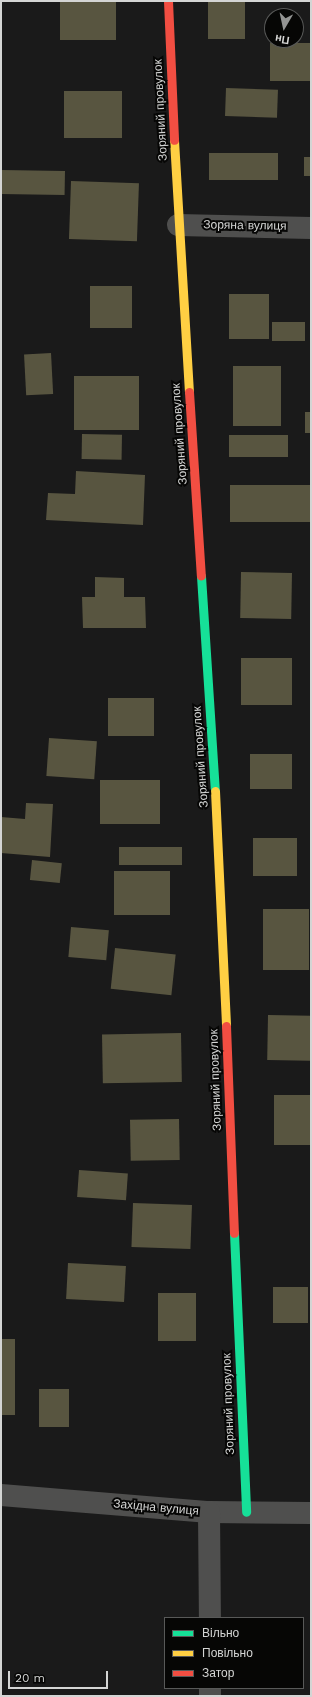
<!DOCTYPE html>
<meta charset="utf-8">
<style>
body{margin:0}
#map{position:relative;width:312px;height:1697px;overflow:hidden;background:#1a1a1a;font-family:"Work Sans",sans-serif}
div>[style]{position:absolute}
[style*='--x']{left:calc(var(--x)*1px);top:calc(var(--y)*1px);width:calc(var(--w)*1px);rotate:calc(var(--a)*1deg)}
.building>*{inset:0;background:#585540;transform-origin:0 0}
.street>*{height:22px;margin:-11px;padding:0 11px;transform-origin:11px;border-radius:11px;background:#4f4f4e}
.fast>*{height:9px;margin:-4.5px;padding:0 4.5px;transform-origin:4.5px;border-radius:4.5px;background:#16e098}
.slow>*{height:9px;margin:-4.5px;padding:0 4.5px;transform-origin:4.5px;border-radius:4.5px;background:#ffcf43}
.jam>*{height:9px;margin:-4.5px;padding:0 4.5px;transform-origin:4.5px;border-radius:4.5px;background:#f24e42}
span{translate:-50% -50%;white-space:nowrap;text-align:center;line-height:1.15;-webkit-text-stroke:4px #060605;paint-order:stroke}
.street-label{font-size:12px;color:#d4d5d4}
.frame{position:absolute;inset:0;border:2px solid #d4d5d4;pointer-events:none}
.legend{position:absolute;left:164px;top:1617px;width:140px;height:72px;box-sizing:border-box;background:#060605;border:1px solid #585958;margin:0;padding:5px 7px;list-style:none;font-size:12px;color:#d4d5d4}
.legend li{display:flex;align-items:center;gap:8px;height:20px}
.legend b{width:20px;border:1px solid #585958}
.north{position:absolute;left:264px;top:8px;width:40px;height:40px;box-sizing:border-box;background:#060605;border:1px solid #585958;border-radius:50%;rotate:189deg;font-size:11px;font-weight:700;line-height:16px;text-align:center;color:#d4d5d4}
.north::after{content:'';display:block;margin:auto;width:14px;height:18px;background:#939493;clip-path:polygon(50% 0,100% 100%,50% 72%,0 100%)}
.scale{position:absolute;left:8px;top:1671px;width:100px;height:18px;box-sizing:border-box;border:2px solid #d4d5d4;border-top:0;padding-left:5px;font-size:12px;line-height:14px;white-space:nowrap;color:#d4d5d4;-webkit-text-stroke:3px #060605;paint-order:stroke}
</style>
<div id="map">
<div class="building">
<i style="left:60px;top:1px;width:56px;height:39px"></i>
<i style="left:208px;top:1px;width:37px;height:38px"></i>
<i style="left:311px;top:43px;width:38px;height:41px;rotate:90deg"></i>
<i style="left:226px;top:88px;width:52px;height:28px;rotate:2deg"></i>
<i style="left:122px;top:91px;width:47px;height:58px;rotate:90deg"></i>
<i style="left:209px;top:153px;width:69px;height:27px"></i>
<i style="left:304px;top:157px;width:7px;height:19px"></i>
<i style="left:1px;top:170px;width:64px;height:24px;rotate:1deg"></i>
<i style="left:71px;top:181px;width:68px;height:58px;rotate:2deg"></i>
<i style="left:90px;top:286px;width:42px;height:42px"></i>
<i style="left:229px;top:294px;width:40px;height:45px"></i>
<i style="left:272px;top:322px;width:33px;height:19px"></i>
<i style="left:51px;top:353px;width:41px;height:27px;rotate:87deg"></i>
<i style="left:233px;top:366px;width:48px;height:60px"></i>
<i style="left:74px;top:376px;width:65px;height:54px"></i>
<i style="left:305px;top:412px;width:6px;height:21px"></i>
<i style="left:82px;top:434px;width:40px;height:25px;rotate:1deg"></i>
<i style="left:229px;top:435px;width:59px;height:22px"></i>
<i style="clip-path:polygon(76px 471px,145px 475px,143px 525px,46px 520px,48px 493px,75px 494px)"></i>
<i style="left:230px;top:485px;width:81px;height:37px"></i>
<i style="left:241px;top:572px;width:51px;height:46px;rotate:1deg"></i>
<i style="clip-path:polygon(95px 577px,124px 578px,124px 597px,145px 597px,146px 628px,83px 628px,82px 597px,95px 597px)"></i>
<i style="left:241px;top:658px;width:51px;height:47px"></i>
<i style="left:108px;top:698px;width:46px;height:38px"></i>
<i style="left:49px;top:738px;width:48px;height:38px;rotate:4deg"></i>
<i style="left:250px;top:754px;width:42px;height:35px"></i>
<i style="left:100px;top:780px;width:60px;height:44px"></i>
<i style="clip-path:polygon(26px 803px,53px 804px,50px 857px,1px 853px,1px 817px,25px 819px)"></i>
<i style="left:253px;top:838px;width:44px;height:38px"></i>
<i style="left:119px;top:847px;width:63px;height:18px"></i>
<i style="left:32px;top:860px;width:30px;height:20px;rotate:6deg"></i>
<i style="left:114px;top:871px;width:56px;height:44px"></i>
<i style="left:263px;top:909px;width:46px;height:61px"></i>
<i style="left:71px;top:927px;width:38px;height:30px;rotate:5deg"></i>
<i style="left:115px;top:948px;width:61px;height:41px;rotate:6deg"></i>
<i style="left:268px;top:1015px;width:43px;height:45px;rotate:1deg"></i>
<i style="left:181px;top:1033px;width:49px;height:79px;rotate:89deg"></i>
<i style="left:274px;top:1095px;width:37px;height:50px"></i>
<i style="left:179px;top:1119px;width:41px;height:49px;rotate:89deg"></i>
<i style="left:79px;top:1170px;width:49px;height:27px;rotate:4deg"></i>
<i style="left:133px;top:1203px;width:59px;height:44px;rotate:2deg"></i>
<i style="left:68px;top:1263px;width:58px;height:36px;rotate:3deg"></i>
<i style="left:273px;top:1287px;width:35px;height:36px"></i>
<i style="left:158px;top:1293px;width:38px;height:48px"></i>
<i style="left:1px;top:1339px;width:14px;height:76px"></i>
<i style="left:39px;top:1389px;width:30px;height:38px"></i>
</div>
<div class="street">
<i style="--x:178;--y:225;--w:133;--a:1.3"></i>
<i style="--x:1;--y:1495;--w:209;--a:4.7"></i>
<i style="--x:209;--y:1512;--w:102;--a:0.6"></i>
<i style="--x:209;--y:1512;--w:106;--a:89.5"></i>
<i style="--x:210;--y:1688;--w:8;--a:90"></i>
</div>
<div class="fast">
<i style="--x:201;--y:576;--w:215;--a:86.3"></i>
<i style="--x:234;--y:1233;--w:279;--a:87.5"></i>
</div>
<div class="slow">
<i style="--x:174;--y:140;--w:252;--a:86.6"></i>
<i style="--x:215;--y:791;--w:235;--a:87.3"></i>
</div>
<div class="jam">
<i style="--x:168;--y:1;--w:139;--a:87.5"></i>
<i style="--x:189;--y:392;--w:184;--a:86.3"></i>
<i style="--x:226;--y:1026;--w:207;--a:87.8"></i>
</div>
<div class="street-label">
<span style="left:161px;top:110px;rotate:-93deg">Зоряний провулок</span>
<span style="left:245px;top:226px;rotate:1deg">Зоряна вулиця</span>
<span style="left:180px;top:434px;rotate:-94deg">Зоряний провулок</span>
<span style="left:201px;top:757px;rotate:-94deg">Зоряний провулок</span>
<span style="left:216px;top:1080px;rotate:-92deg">Зоряний провулок</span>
<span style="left:229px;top:1404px;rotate:-92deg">Зоряний провулок</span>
<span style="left:156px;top:1508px;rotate:5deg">Західна вулиця</span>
</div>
<div class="frame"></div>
<ul class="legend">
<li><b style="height:5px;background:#16e098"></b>Вільно</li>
<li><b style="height:5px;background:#ffcf43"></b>Повільно</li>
<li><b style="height:5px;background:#f24e42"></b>Затор</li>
</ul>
<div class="north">Пн</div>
<div class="scale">20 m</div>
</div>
